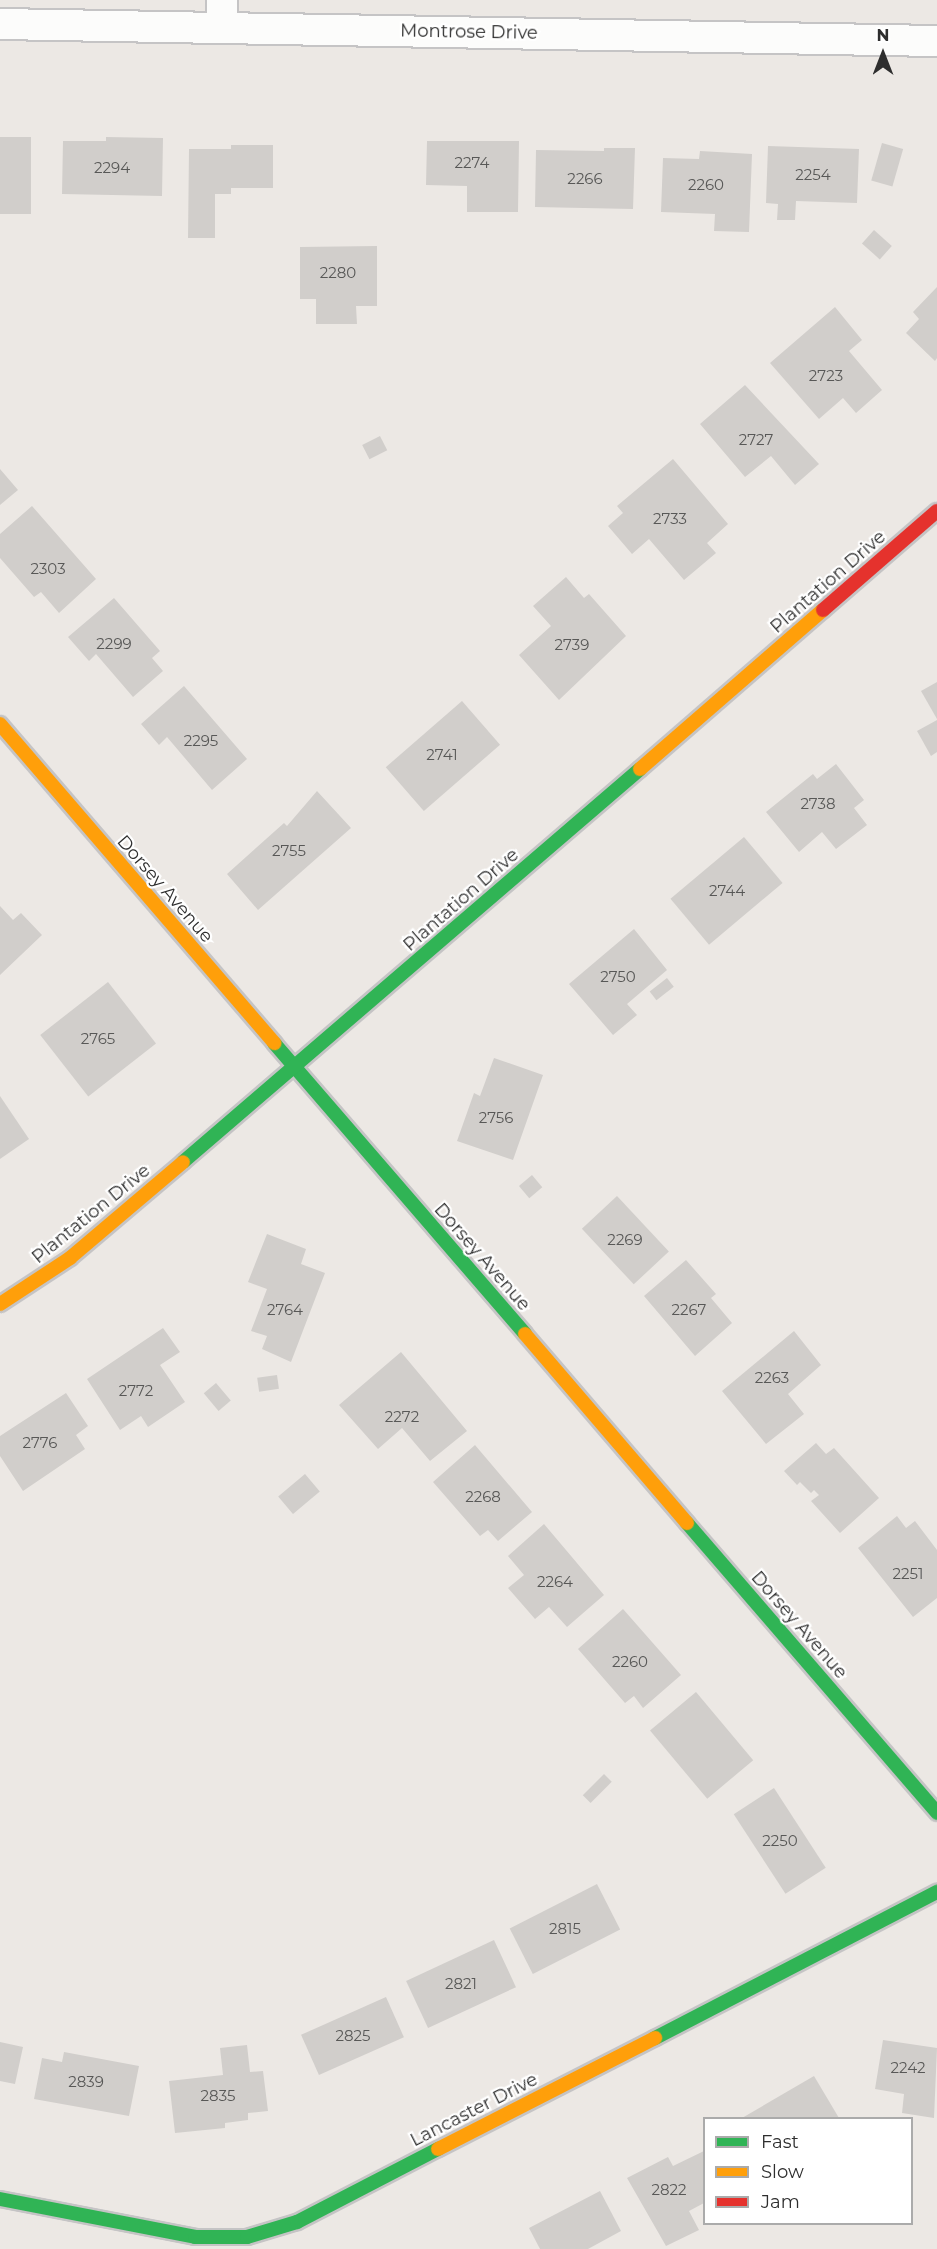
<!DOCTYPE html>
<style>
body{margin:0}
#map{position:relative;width:937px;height:2249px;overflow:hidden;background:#ece8e4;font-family:Montserrat,sans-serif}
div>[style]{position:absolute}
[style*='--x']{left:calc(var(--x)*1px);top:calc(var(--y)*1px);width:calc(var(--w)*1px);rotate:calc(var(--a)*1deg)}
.building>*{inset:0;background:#d1cecb;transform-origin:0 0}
.roads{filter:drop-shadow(2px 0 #c5c4c5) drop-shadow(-2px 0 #c5c4c5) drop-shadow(0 2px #c5c4c5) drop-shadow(0 -2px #c5c4c5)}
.street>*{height:30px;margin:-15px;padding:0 15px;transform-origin:15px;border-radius:15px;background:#fcfcfb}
.fast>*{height:14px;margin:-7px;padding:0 7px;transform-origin:7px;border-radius:7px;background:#30b455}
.slow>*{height:14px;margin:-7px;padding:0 7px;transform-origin:7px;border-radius:7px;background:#ff9f0a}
.jam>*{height:14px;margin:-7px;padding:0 7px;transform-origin:7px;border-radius:7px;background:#e5322d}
span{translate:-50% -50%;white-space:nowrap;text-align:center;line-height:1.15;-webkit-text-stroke:4.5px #fff;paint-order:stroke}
.number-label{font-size:15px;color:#585857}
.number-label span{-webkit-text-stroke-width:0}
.street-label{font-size:18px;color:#2e2e2e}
.legend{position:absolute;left:703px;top:2117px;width:210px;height:108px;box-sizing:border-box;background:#fff;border:2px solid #ababab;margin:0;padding:8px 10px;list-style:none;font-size:18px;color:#2e2e2e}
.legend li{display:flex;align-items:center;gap:12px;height:30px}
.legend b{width:30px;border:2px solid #ababab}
.north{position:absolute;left:853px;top:24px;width:60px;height:60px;-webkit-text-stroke:4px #fff;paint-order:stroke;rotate:0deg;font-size:16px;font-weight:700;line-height:24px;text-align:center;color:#2e2e2e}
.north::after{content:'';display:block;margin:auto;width:21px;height:27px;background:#2e2e2e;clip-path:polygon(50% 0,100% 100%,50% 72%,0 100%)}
</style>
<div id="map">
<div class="building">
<i style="left:0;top:137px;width:31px;height:77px"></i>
<i style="clip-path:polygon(106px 137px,163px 138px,162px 196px,62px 194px,63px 141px,106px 141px)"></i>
<i style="clip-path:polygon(427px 141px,519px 141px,518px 212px,467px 212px,467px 186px,426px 185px)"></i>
<i style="left:882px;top:143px;width:22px;height:39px;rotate:16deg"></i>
<i style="clip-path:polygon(231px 145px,273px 145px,273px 188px,231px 188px,231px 194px,215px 194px,215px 238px,188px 238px,189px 149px,231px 149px)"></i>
<i style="clip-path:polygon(768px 146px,859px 149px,857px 203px,796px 201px,795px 220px,777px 220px,778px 204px,766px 203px)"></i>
<i style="clip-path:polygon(604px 148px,635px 148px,633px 209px,535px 207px,536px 150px,604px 151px)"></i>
<i style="clip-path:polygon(700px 151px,752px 154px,749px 232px,714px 231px,715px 214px,661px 212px,663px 158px,699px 159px)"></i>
<i style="left:874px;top:230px;width:24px;height:18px;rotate:42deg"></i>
<i style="clip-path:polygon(377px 246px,377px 306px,356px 306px,357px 324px,316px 324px,316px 299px,300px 299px,300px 247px)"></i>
<i style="clip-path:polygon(937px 287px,937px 358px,935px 361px,906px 333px,919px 319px,913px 312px)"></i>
<i style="clip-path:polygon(835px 307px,862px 340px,849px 351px,882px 390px,856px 413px,843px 398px,819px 419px,770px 363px)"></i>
<i style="clip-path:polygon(745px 385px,819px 464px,795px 485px,771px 456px,745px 477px,700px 424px)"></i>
<i style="left:380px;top:436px;width:16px;height:20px;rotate:63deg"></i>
<i style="clip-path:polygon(673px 459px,728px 524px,707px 543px,716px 553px,684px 580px,649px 539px,632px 554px,608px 526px,623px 513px,617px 506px)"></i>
<i style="clip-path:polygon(0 469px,18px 490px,0 505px)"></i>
<i style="clip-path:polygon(32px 506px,96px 579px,59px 613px,41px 592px,34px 597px,0 558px,0 534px)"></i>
<i style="clip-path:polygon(566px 577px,584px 598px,589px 594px,626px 636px,559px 700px,519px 655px,551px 626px,533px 606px)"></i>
<i style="clip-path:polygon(114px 598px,160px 651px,152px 658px,163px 671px,133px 697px,96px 654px,89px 661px,68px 637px)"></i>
<i style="clip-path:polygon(937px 682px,937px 719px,921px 691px)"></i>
<i style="clip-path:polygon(184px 686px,247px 759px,212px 790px,167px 737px,159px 745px,141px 724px)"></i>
<i style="left:462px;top:701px;width:58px;height:101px;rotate:49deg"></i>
<i style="clip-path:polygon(937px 720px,937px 752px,931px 756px,917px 731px)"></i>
<i style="clip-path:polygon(836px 764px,864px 800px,854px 808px,867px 825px,836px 849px,822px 832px,799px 852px,766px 812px,813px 774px,817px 779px)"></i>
<i style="clip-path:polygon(317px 791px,351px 828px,258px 910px,227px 874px,284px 823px,287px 826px)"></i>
<i style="left:744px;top:837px;width:60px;height:96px;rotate:50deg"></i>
<i style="clip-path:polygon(0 906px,13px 920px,21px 913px,42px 935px,0 975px)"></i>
<i style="clip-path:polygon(634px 929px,667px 970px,627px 1004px,637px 1015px,613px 1035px,569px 984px)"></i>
<i style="left:667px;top:978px;width:11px;height:22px;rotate:52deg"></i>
<i style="left:108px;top:982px;width:78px;height:86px;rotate:52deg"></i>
<i style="clip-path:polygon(494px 1058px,543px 1075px,513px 1160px,457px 1141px,474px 1093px,480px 1096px)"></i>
<i style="clip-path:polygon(0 1096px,29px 1139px,0 1159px)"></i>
<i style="left:532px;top:1175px;width:16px;height:17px;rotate:50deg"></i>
<i style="left:617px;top:1196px;width:76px;height:48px;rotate:47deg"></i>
<i style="clip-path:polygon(267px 1234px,306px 1249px,301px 1264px,325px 1273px,291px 1362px,262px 1349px,267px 1336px,251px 1331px,267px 1289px,248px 1282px)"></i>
<i style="clip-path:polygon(686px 1260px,716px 1294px,711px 1298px,732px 1323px,695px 1356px,644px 1296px)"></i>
<i style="clip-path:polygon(163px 1328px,180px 1352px,160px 1365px,185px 1402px,148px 1427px,141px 1416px,120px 1430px,87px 1379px)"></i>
<i style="clip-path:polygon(794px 1331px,821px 1365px,788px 1394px,804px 1414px,766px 1444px,722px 1391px)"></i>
<i style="clip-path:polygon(401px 1352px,467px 1431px,430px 1461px,402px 1428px,378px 1449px,339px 1405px)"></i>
<i style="left:277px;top:1375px;width:14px;height:20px;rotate:82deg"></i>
<i style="left:216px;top:1383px;width:23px;height:16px;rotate:50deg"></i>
<i style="clip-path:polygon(66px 1393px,88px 1426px,76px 1435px,85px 1449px,23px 1491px,0 1456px,0 1436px)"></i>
<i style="clip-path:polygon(816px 1443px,826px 1454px,834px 1448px,879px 1498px,840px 1533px,811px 1501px,819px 1495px,814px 1490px,811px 1493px,800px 1482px,797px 1485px,784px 1471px)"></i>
<i style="clip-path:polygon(475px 1445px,532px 1512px,498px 1541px,488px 1530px,480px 1536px,433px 1482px)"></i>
<i style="left:305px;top:1474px;width:23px;height:35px;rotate:50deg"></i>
<i style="clip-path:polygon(897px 1516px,906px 1528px,915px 1521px,937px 1550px,937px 1598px,913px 1617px,858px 1548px)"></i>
<i style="clip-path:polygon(544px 1524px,604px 1595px,567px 1627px,549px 1607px,535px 1619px,508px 1588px,524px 1575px,508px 1556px)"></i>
<i style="clip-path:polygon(623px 1609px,681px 1675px,643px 1708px,634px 1696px,625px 1703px,578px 1649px)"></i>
<i style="left:696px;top:1692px;width:89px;height:60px;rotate:50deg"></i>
<i style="left:604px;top:1774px;width:11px;height:30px;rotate:45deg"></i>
<i style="left:774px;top:1788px;width:95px;height:48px;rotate:57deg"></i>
<i style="left:597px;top:1884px;width:51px;height:98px;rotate:63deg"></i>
<i style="left:494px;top:1940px;width:52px;height:97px;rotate:65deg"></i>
<i style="left:386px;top:1997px;width:44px;height:93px;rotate:66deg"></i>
<i style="clip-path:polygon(883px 2040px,937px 2048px,934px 2118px,902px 2113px,904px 2094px,875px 2089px)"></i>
<i style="clip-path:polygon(0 2042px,23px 2047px,15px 2084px,0 2081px)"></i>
<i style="clip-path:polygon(247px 2045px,250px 2072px,263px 2071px,268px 2111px,248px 2113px,248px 2120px,225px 2123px,225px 2128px,175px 2133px,169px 2081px,223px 2075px,220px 2048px)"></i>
<i style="clip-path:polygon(64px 2052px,139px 2066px,129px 2116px,34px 2099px,42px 2058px,62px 2062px)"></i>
<i style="clip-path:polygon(814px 2076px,839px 2118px,742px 2118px)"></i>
<i style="clip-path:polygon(704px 2151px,704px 2203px,689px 2211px,699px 2230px,666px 2246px,627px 2178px,668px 2157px,673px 2166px)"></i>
<i style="clip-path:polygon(600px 2191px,621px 2231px,588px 2249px,540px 2249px,529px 2228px)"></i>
</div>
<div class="roads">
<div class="street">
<i style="--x:0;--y:24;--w:937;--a:1.04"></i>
<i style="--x:222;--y:28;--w:28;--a:-90"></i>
</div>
<div class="fast">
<i style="--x:274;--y:1043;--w:384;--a:49.2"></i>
<i style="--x:183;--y:1162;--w:603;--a:-40.69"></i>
<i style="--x:687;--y:1523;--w:383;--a:49.2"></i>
<i style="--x:655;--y:2038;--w:318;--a:-27.4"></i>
<i style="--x:0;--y:2199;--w:199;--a:11"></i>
<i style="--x:195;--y:2237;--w:52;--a:0"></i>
<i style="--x:247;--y:2237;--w:52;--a:-16.7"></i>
<i style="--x:297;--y:2222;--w:159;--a:-27.4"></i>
</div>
<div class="slow">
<i style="--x:0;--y:724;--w:421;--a:49.3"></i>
<i style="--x:640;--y:769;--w:242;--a:-41"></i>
<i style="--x:0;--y:1304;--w:84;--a:-33.3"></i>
<i style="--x:70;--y:1258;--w:148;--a:-40.3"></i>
<i style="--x:525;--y:1334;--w:249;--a:49.4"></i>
<i style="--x:438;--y:2149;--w:244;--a:-27.1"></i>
</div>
<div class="jam">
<i style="--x:823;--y:610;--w:151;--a:-41"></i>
</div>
</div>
<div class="number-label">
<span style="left:472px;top:163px">2274</span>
<span style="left:112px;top:168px">2294</span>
<span style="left:813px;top:175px">2254</span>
<span style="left:585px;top:179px">2266</span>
<span style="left:706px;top:185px">2260</span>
<span style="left:338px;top:273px">2280</span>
<span style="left:826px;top:376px">2723</span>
<span style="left:756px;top:440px">2727</span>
<span style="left:670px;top:519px">2733</span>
<span style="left:48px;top:569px">2303</span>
<span style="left:114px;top:644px">2299</span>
<span style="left:572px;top:645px">2739</span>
<span style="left:201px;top:741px">2295</span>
<span style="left:442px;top:755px">2741</span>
<span style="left:818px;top:804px">2738</span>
<span style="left:289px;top:851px">2755</span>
<span style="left:727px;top:891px">2744</span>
<span style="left:618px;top:977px">2750</span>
<span style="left:98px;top:1039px">2765</span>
<span style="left:496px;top:1118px">2756</span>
<span style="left:625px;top:1240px">2269</span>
<span style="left:285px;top:1310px">2764</span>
<span style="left:689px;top:1310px">2267</span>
<span style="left:772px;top:1378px">2263</span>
<span style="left:136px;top:1391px">2772</span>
<span style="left:402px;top:1417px">2272</span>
<span style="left:40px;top:1443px">2776</span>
<span style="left:483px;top:1497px">2268</span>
<span style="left:908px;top:1574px">2251</span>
<span style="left:555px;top:1582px">2264</span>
<span style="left:630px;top:1662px">2260</span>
<span style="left:780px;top:1841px">2250</span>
<span style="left:565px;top:1929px">2815</span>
<span style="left:461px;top:1984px">2821</span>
<span style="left:353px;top:2036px">2825</span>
<span style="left:908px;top:2068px">2242</span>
<span style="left:86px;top:2082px">2839</span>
<span style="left:218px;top:2096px">2835</span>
<span style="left:669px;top:2190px">2822</span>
</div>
<div class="street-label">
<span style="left:469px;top:32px;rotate:1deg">Montrose Drive</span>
<span style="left:828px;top:582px;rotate:-41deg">Plantation Drive</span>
<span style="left:165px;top:889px;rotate:49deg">Dorsey Avenue</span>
<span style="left:461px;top:900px;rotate:-41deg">Plantation Drive</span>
<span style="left:91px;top:1214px;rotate:-39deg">Plantation Drive</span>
<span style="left:482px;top:1257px;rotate:49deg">Dorsey Avenue</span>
<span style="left:799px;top:1625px;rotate:49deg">Dorsey Avenue</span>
<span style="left:474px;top:2110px;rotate:-27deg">Lancaster Drive</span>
</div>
<ul class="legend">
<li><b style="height:8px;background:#30b455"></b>Fast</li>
<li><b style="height:8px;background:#ff9f0a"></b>Slow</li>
<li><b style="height:8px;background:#e5322d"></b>Jam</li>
</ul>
<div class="north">N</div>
</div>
